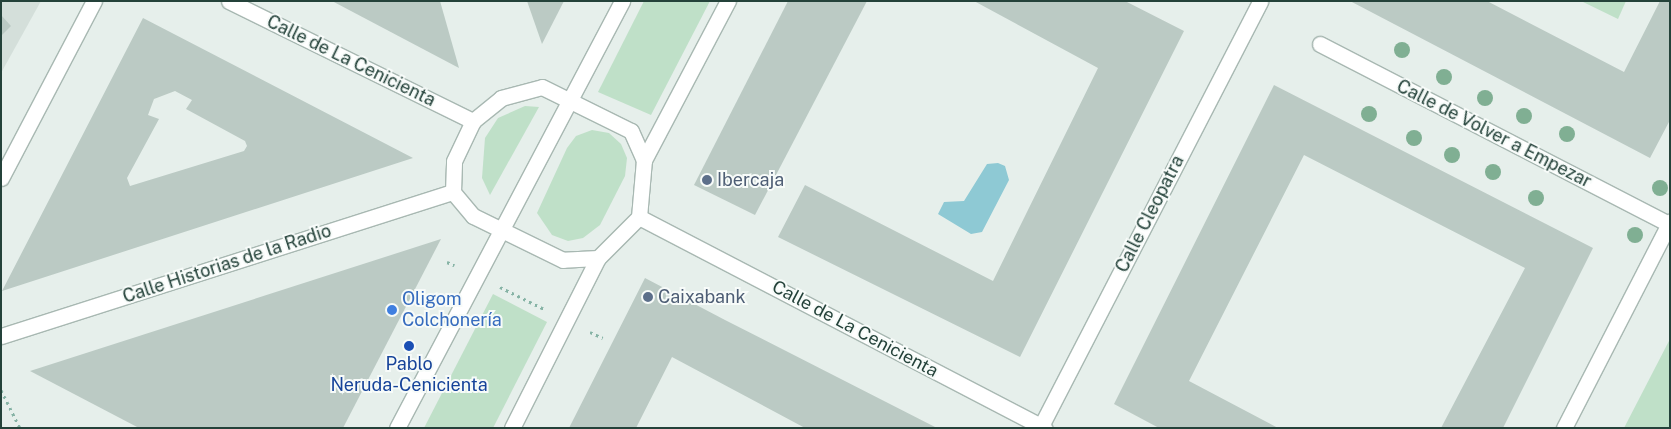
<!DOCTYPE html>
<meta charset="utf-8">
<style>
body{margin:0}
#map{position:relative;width:1671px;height:429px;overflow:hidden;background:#e6efeb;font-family:"Public Sans",sans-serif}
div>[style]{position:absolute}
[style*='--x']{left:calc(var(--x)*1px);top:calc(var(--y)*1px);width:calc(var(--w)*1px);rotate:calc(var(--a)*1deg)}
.built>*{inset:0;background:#d4dfda}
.green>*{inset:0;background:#bfe0c8}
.water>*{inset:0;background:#8ec9d4}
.building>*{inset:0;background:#bbcac4}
.path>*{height:3px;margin-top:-1.5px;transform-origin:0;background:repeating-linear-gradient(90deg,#86b3a5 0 2.5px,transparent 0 6.5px)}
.roads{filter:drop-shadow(1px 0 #a8b8b2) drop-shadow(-1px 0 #a8b8b2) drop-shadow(0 1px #a8b8b2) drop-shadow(0 -1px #a8b8b2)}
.street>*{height:15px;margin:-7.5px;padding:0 7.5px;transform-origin:7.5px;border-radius:7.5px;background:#fff}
.secondary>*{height:15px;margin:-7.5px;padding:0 7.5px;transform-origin:7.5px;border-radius:7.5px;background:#fff}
.trees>*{width:16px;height:16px;margin:-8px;border-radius:50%;background:#80af93}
.dots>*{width:14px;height:14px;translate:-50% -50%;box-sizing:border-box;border:2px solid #f7fbf9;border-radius:50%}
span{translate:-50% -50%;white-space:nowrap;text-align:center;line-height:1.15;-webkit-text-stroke:4px #f7fbf9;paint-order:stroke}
.street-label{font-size:18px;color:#24423a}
.service-label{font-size:18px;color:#4e5e75}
.left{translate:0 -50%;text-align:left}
.shop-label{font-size:18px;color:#366cbe}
.transit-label{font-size:18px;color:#164399}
.frame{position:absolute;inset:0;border:2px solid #24423a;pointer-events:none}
</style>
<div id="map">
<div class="built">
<i style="clip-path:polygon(1px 1px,41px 1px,1px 73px)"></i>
</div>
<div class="green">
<i style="clip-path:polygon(644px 1px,710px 1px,651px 115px,598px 92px)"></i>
<i style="clip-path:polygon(1581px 1px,1626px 1px,1618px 19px)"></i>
<i style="clip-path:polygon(525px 106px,539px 107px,490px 195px,482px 178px,485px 138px,498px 118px)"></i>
<i style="clip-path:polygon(592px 130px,609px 133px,621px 144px,627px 158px,625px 176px,600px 225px,583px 238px,568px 241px,552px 235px,537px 213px,567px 148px,576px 136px)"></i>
<i style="clip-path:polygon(493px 294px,547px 322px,493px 428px,424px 428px)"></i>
<i style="clip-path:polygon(1670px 339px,1670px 428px,1624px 428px)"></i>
</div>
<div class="water">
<i style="clip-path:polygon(998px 163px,1005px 166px,1009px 180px,982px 232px,971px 234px,938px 214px,944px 202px,964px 201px,987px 164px)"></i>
</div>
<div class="building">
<i style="clip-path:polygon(332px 1px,440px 1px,459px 68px)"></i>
<i style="clip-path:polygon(527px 1px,564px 1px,542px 44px)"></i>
<i style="clip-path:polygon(788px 1px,867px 1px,755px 215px,694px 185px)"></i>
<i style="clip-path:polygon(974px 1px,1125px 1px,1184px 31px,1020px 357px,778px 237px,805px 185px,993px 281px,1098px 68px)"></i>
<i style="clip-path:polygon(1350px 1px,1487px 1px,1624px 72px,1660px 1px,1670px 1px,1670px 120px,1650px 158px)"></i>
<i style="clip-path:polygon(1px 15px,11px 26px,1px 36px)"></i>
<i style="clip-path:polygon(evenodd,143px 18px,413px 158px,2px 291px,143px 18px,175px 91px,192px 100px,186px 109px,245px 141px,247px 146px,244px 151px,130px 186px,127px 178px,159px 119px,148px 115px,154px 99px,175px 91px)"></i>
<i style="clip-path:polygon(1274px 85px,1593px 248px,1503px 428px,1441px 428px,1525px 268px,1304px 155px,1189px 381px,1278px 428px,1159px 428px,1114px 404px)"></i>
<i style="clip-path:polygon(441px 239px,343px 428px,139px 428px,30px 371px)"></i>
<i style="clip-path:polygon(645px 278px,725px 320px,937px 428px,805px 428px,672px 357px,636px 428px,569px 428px)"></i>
</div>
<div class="path">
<i style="--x:447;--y:262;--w:8;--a:23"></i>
<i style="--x:500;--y:287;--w:49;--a:26.6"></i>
<i style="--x:590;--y:332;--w:14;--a:25"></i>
<i style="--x:1;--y:390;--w:42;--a:63.4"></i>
</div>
<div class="roads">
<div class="street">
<i style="--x:229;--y:1;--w:272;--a:26.2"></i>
<i style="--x:1320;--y:44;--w:393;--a:27.3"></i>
<i style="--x:1;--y:178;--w:200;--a:-62.3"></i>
<i style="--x:639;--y:217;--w:457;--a:27.5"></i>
<i style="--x:1;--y:336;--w:474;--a:-17.7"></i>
<i style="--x:1040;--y:428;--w:480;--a:-62.7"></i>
<i style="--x:1564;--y:428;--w:232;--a:-62.8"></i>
</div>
<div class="secondary">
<i style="--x:598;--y:258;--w:35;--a:177"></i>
<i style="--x:563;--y:260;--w:100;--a:-153.9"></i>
<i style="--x:473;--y:216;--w:31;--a:-130"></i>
<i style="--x:453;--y:192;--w:31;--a:-88"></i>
<i style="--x:454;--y:161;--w:44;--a:-64.6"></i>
<i style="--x:473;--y:121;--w:36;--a:-39"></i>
<i style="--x:501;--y:98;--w:42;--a:-15"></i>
<i style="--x:542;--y:87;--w:99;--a:26.3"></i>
<i style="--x:631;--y:131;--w:32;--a:66"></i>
<i style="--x:397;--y:428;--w:483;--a:-62.2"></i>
<i style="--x:512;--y:428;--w:191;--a:-63.2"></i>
<i style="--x:598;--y:258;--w:58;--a:-45"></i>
<i style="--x:639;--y:217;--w:57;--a:-85"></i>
<i style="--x:644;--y:160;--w:180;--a:-62.2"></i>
</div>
</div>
<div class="trees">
<i style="left:1402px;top:50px"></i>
<i style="left:1444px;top:77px"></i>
<i style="left:1485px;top:98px"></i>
<i style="left:1369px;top:114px"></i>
<i style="left:1524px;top:116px"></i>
<i style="left:1567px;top:134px"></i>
<i style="left:1414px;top:138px"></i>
<i style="left:1452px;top:155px"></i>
<i style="left:1493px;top:172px"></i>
<i style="left:1660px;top:188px"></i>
<i style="left:1536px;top:198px"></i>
<i style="left:1635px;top:235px"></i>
</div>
<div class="dots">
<i style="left:707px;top:180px;background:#5c6f8a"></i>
<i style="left:648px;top:297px;background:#5c6f8a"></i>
<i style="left:392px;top:310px;background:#3f7fe0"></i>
<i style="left:409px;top:346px;background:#1a4fb4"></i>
</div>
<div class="street-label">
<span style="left:351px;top:61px;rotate:26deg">Calle de La Cenicienta</span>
<span style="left:1494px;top:134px;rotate:27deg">Calle de Volver a Empezar</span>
<span style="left:1150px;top:214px;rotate:-63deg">Calle Cleopatra</span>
<span style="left:227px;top:264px;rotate:-18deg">Calle Historias de la Radio</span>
<span style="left:855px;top:329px;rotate:28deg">Calle de La Cenicienta</span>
</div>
<div class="service-label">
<span class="left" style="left:717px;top:180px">Ibercaja</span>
<span class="left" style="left:658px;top:297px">Caixabank</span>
</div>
<div class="shop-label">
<span class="left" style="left:402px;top:310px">Oligom<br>Colchonería</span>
</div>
<div class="transit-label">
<span style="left:409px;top:375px">Pablo<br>Neruda-Cenicienta</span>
</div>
<div class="frame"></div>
</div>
